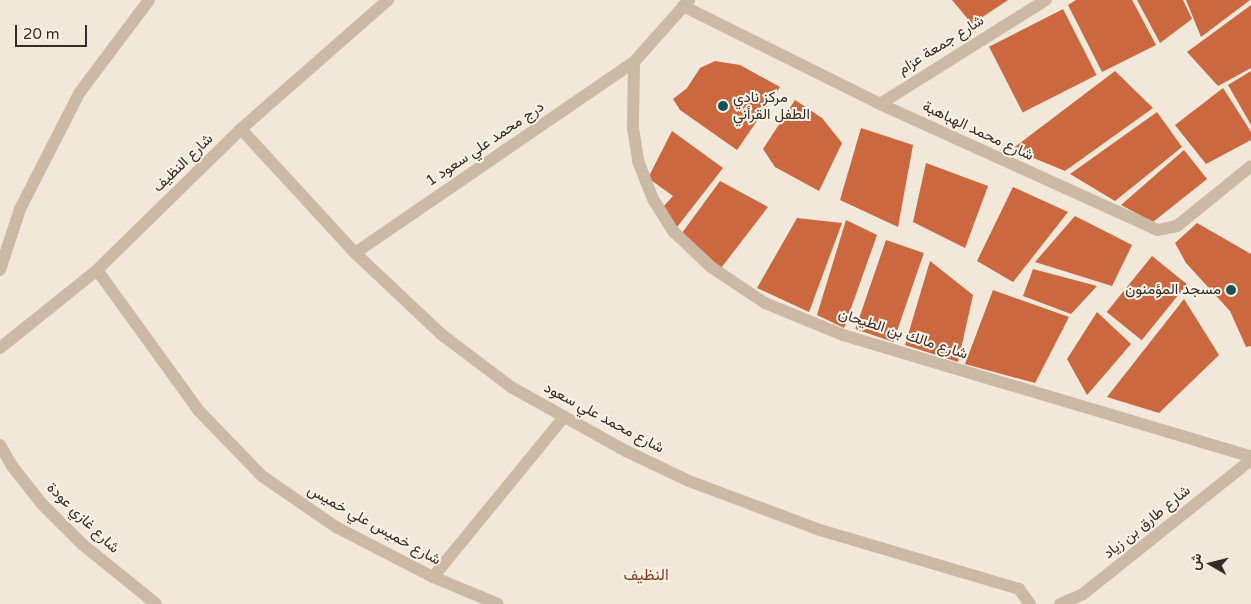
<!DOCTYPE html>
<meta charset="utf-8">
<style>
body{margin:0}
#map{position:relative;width:1251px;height:604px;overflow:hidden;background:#f2e8d9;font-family:"Varela Round",Vazirmatn,sans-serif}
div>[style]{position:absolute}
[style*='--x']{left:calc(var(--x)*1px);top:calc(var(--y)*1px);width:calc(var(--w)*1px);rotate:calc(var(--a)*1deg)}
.building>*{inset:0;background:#cb683f;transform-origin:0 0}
.minor>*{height:12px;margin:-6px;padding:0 6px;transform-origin:6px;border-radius:6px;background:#cbb8a5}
.dots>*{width:14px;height:14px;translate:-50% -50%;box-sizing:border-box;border:2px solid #faf2e6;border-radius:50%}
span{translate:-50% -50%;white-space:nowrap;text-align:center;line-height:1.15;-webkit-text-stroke:4px #faf2e6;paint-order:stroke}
.street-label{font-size:15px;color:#362c27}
.poi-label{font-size:15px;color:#362c27}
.left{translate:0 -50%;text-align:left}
.right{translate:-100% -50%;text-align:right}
.neighbourhood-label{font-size:16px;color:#883c1c}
.north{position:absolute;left:1186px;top:539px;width:50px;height:50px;-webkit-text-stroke:4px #faf2e6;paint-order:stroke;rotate:278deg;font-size:14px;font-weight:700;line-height:20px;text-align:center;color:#362c27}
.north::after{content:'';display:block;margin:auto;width:18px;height:22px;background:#362c27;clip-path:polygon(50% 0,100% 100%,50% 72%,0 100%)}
.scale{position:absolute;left:15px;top:25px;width:72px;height:22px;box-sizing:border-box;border:2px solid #362c27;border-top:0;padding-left:6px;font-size:15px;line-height:18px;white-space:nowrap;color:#362c27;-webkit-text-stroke:4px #faf2e6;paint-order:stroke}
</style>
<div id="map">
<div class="building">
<i style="clip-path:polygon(952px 0,1008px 0,972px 24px)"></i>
<i style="clip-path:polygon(1076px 0,1132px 0,1156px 45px,1102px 72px,1068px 5px)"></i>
<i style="clip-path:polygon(1137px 0,1183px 0,1192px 19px,1160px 43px)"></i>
<i style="clip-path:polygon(1186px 0,1250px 0,1201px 37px)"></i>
<i style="clip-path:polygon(1251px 5px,1251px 68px,1218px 86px,1187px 52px)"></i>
<i style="left:1063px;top:9px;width:74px;height:83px;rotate:63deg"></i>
<i style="clip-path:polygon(715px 61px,740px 65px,780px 87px,737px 150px,680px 110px,673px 99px,687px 88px,700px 68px)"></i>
<i style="clip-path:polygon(1115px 71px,1153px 108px,1065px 171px,1012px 149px)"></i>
<i style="clip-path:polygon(1251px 71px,1251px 125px,1228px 85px)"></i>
<i style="clip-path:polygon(1223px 88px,1251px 132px,1251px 140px,1206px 164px,1175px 125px)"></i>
<i style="clip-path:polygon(795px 100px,822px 118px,842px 143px,819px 191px,775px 167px,763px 149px)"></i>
<i style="clip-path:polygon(1157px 112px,1182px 147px,1115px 201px,1070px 174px)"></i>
<i style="clip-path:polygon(861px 128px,913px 145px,898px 227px,840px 200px)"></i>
<i style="clip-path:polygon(672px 131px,723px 168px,677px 227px,663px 207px,673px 196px,648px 178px)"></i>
<i style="clip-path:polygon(1184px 150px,1207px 179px,1153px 222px,1121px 205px)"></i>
<i style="clip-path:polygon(926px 163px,988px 186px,965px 248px,913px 222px)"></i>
<i style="clip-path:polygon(720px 181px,768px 207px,721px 268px,682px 233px)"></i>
<i style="clip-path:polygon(1013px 187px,1068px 212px,1013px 282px,977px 261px)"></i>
<i style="clip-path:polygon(1075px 216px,1132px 245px,1112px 286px,1035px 262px)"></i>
<i style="clip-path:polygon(797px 218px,842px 223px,809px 312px,757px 288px)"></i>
<i style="clip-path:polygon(846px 220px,877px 235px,844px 328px,817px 315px)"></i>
<i style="clip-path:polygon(1197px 223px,1251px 254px,1251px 346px,1246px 347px,1230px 311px,1186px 263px,1175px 243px)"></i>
<i style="left:886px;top:240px;width:40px;height:94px;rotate:19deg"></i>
<i style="left:1152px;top:256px;width:45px;height:72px;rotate:39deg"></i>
<i style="clip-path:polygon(930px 261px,973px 295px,958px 362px,905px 345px)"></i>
<i style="clip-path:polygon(1033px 269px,1097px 286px,1071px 314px,1023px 296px)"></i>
<i style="clip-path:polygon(993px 290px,1069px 317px,1035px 383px,965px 364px)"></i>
<i style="clip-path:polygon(1184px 299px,1219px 355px,1159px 413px,1107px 397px)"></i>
<i style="clip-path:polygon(1097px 312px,1131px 344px,1087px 395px,1067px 359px)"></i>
</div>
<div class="minor">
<i style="--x:683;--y:6;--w:220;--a:26.4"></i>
<i style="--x:880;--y:104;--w:305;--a:24.4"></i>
<i style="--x:1158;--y:230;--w:19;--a:-12"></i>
<i style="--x:1177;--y:226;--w:95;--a:-39"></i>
<i style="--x:634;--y:62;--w:66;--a:90.9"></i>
<i style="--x:633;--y:128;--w:33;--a:81"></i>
<i style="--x:638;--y:161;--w:41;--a:68.5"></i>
<i style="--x:653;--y:199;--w:39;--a:58"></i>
<i style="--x:674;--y:232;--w:51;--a:43.4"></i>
<i style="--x:711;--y:267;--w:65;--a:33.7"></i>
<i style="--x:765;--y:303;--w:84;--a:22.3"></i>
<i style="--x:843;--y:335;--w:426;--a:16.6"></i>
<i style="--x:880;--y:104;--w:196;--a:-32.1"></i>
<i style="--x:241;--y:129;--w:168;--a:47.4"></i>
<i style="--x:355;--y:253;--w:118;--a:43.3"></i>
<i style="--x:441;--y:334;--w:88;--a:37.1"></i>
<i style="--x:511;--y:387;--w:132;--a:29.1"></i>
<i style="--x:626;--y:451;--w:70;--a:25.5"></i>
<i style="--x:689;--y:481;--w:140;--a:20.5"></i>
<i style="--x:820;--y:530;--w:208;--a:16.5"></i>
<i style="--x:1019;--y:589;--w:19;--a:54"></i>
<i style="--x:355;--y:253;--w:338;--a:-34.4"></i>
<i style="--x:634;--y:62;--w:83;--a:-48.4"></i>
<i style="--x:0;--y:270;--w:64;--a:-71.8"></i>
<i style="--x:20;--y:209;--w:131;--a:-62.9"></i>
<i style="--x:80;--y:92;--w:115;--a:-53.1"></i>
<i style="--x:97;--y:270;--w:174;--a:54.1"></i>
<i style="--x:199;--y:411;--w:91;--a:45.9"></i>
<i style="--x:262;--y:476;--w:90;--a:34.6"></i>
<i style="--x:336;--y:527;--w:109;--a:27.3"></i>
<i style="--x:433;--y:577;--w:70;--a:22.6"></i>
<i style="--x:0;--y:348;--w:124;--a:-38.8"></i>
<i style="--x:97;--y:270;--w:202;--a:-44.4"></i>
<i style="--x:241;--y:129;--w:196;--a:-41.3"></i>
<i style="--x:0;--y:445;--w:24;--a:60"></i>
<i style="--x:12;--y:466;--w:48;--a:51.7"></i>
<i style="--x:42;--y:504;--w:57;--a:45"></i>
<i style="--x:82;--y:544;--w:95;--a:39"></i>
<i style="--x:433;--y:577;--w:207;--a:-50.7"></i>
<i style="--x:1060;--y:604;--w:25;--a:-23"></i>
<i style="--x:1083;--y:594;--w:215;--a:-38.6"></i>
</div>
<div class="dots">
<i style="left:723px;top:106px;background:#1a5259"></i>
<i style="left:1231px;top:290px;background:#1a5259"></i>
</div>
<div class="street-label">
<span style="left:941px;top:45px;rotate:-32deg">شارع جمعة عزام</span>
<span style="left:978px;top:131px;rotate:25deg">شارع محمد الهباهبة</span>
<span style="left:485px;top:144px;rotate:-34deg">درج محمد علي سعود 1</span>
<span style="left:183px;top:163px;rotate:-44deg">شارع النظيف</span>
<span style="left:903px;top:334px;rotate:18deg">شارع مالك بن الطيحان</span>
<span style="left:604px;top:418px;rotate:28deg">شارع محمد علي سعود</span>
<span style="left:83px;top:518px;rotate:44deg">شارع غازي عودة</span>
<span style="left:1147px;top:522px;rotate:-39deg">شارع طارق بن زياد</span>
<span style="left:374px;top:525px;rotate:29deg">شارع خميس علي خميس</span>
</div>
<div class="poi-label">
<span class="left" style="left:733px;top:106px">مركز نادي<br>الطفل القرأني</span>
<span class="right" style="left:1221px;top:290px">مسجد المؤمنون</span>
</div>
<div class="neighbourhood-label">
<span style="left:646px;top:575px">النظيف</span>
</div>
<div class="north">ش</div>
<div class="scale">20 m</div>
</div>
